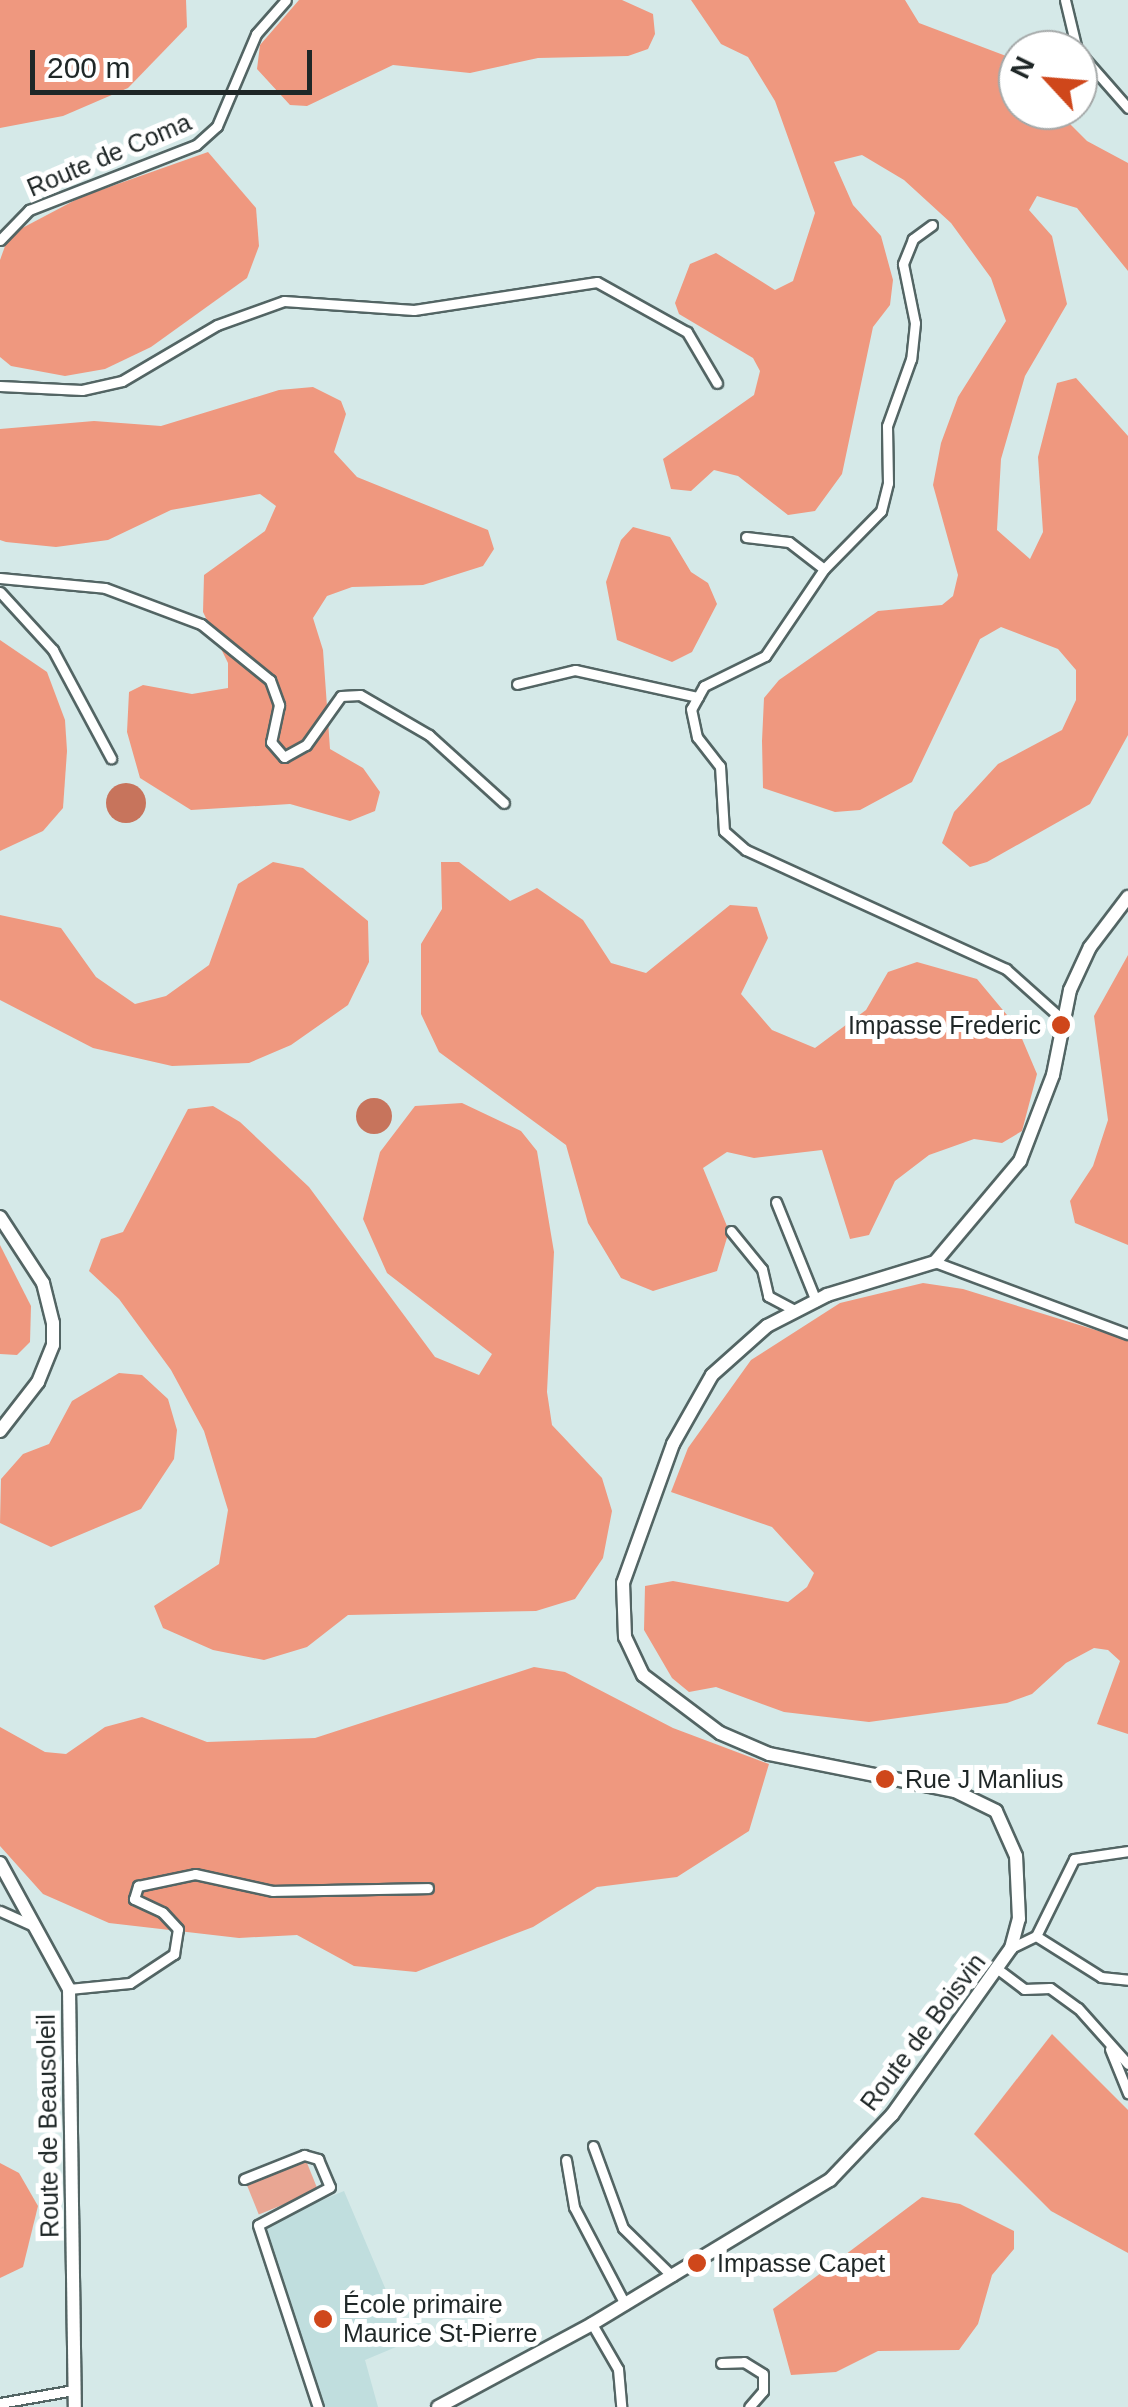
<!DOCTYPE html>
<meta charset="utf-8">
<style>
body{margin:0}
#map{position:relative;width:1128px;height:2407px;overflow:hidden;background:#d5e9e8;font-family:Helvetica,sans-serif}
div>[style]{position:absolute}
[style*='--x']{left:calc(var(--x)*1px);top:calc(var(--y)*1px);width:calc(var(--w)*1px);rotate:calc(var(--a)*1deg)}
.built>*{inset:0;background:#c0dede}
.green>*{inset:0;background:#e9a693;transform-origin:0 0}
.forest>*{inset:0;background:#ef987f}
.water>*{inset:0;background:#c7745c}
.round{border-radius:50%}
.roads{filter:drop-shadow(2px 0 #536564) drop-shadow(-2px 0 #536564) drop-shadow(0 2px #536564) drop-shadow(0 -2px #536564)}
.street>*{height:9px;margin:-4.5px;padding:0 4.5px;transform-origin:4.5px;border-radius:4.5px;background:#fff}
.secondary>*{height:12px;margin:-6px;padding:0 6px;transform-origin:6px;border-radius:6px;background:#fff}
.dots>*{width:28px;height:28px;translate:-50% -50%;box-sizing:border-box;border:5px solid #fff;border-radius:50%}
span{translate:-50% -50%;white-space:nowrap;text-align:center;line-height:1.15;-webkit-text-stroke:10px #fff;paint-order:stroke}
.street-label{font-size:25px;color:#1f2727}
.poi-label{font-size:25px;color:#1f2727}
.right{translate:-100% -50%;text-align:right}
.left{translate:0 -50%;text-align:left}
.north{position:absolute;left:998px;top:30px;width:100px;height:100px;box-sizing:border-box;background:#fff;border:2px solid #a5a9a9;border-radius:50%;rotate:296deg;font-size:28px;font-weight:700;line-height:40px;text-align:center;color:#1f2727}
.north::after{content:'';display:block;margin:auto;width:35px;height:45px;background:#cf471b;clip-path:polygon(50% 0,100% 100%,50% 72%,0 100%)}
.scale{position:absolute;left:30px;top:50px;width:282px;height:45px;box-sizing:border-box;border:5px solid #1f2727;border-top:0;padding-left:12px;font-size:30px;line-height:35px;white-space:nowrap;color:#1f2727;-webkit-text-stroke:8px #fff;paint-order:stroke}
</style>
<div id="map">
<div class="built">
<i style="clip-path:polygon(344px 2191px,408px 2342px,365px 2360px,378px 2407px,321px 2407px,262px 2225px)"></i>
</div>
<div class="green">
<i style="left:305px;top:2158px;width:35px;height:64px;rotate:68deg"></i>
</div>
<div class="forest">
<i style="clip-path:polygon(0 0,186px 0,187px 27px,128px 88px,63px 116px,0 128px)"></i>
<i style="clip-path:polygon(299px 0,622px 0,653px 14px,655px 34px,648px 49px,628px 56px,538px 58px,470px 73px,393px 65px,307px 106px,290px 105px,257px 69px,260px 45px)"></i>
<i style="clip-path:polygon(691px 0,905px 0,919px 23px,1014px 59px,1018px 110px,1056px 110px,1087px 141px,1128px 163px,1128px 271px,1077px 208px,1037px 196px,1029px 210px,1052px 236px,1067px 304px,1025px 376px,1001px 459px,997px 530px,1030px 559px,1043px 532px,1038px 457px,1057px 383px,1076px 378px,1128px 436px,1128px 735px,1090px 804px,987px 862px,970px 867px,942px 843px,954px 812px,998px 764px,1062px 730px,1076px 700px,1076px 670px,1058px 649px,1001px 627px,980px 639px,912px 782px,860px 810px,835px 812px,763px 788px,762px 741px,764px 698px,779px 680px,878px 611px,942px 605px,953px 596px,958px 575px,933px 485px,941px 443px,958px 397px,1006px 321px,991px 278px,951px 223px,904px 180px,862px 155px,834px 162px,853px 205px,881px 236px,893px 280px,890px 305px,873px 327px,842px 474px,815px 511px,788px 515px,738px 476px,714px 470px,691px 491px,671px 489px,663px 459px,754px 395px,760px 371px,753px 358px,679px 314px,675px 303px,690px 264px,716px 253px,775px 290px,793px 281px,815px 213px,775px 101px,748px 57px,721px 44px)"></i>
<i style="clip-path:polygon(208px 152px,256px 208px,259px 246px,247px 278px,151px 347px,105px 369px,65px 376px,11px 366px,0 357px,0 260px,9px 235px,81px 197px)"></i>
<i style="clip-path:polygon(313px 387px,341px 401px,346px 414px,334px 452px,357px 477px,488px 530px,494px 549px,483px 566px,423px 585px,352px 587px,327px 596px,313px 618px,323px 650px,330px 749px,363px 768px,380px 792px,375px 811px,350px 821px,290px 804px,191px 810px,140px 778px,127px 732px,129px 692px,143px 685px,192px 694px,228px 688px,228px 663px,203px 612px,204px 575px,265px 531px,276px 506px,260px 494px,171px 510px,108px 540px,56px 547px,6px 542px,0 540px,0 429px,94px 421px,161px 426px,279px 390px)"></i>
<i style="clip-path:polygon(633px 527px,670px 537px,691px 572px,708px 583px,717px 604px,692px 652px,672px 662px,617px 640px,606px 582px,621px 540px)"></i>
<i style="clip-path:polygon(0 640px,47px 672px,65px 720px,67px 751px,63px 808px,43px 831px,0 851px)"></i>
<i style="clip-path:polygon(273px 862px,303px 868px,368px 921px,369px 962px,348px 1005px,291px 1045px,249px 1063px,172px 1066px,93px 1048px,0 1000px,0 915px,61px 928px,96px 977px,135px 1004px,166px 996px,209px 965px,238px 884px)"></i>
<i style="clip-path:polygon(441px 862px,459px 862px,510px 901px,537px 888px,583px 920px,611px 963px,646px 973px,730px 905px,757px 907px,768px 938px,741px 994px,772px 1030px,815px 1048px,866px 1010px,888px 972px,917px 962px,977px 979px,1017px 1027px,1037px 1074px,1022px 1131px,1002px 1143px,974px 1139px,929px 1155px,895px 1181px,869px 1235px,850px 1239px,822px 1150px,754px 1158px,727px 1152px,703px 1168px,729px 1231px,717px 1271px,653px 1291px,621px 1278px,588px 1223px,566px 1145px,439px 1052px,421px 1014px,421px 944px,442px 909px)"></i>
<i style="clip-path:polygon(1128px 955px,1128px 1245px,1075px 1223px,1070px 1201px,1093px 1166px,1108px 1120px,1094px 1016px)"></i>
<i style="clip-path:polygon(462px 1103px,521px 1131px,537px 1151px,554px 1252px,547px 1392px,552px 1425px,602px 1478px,612px 1511px,603px 1558px,575px 1599px,536px 1611px,348px 1615px,307px 1647px,264px 1660px,213px 1650px,163px 1628px,154px 1606px,219px 1564px,228px 1510px,204px 1431px,171px 1370px,119px 1299px,89px 1271px,101px 1239px,123px 1232px,188px 1109px,213px 1106px,240px 1122px,309px 1187px,435px 1357px,479px 1375px,492px 1354px,387px 1273px,363px 1219px,380px 1152px,415px 1106px)"></i>
<i style="clip-path:polygon(0 1245px,31px 1306px,30px 1342px,17px 1355px,0 1354px)"></i>
<i style="clip-path:polygon(923px 1283px,963px 1289px,1128px 1340px,1128px 1734px,1097px 1724px,1120px 1661px,1108px 1650px,1094px 1648px,1066px 1663px,1032px 1694px,1007px 1703px,869px 1722px,784px 1712px,716px 1687px,689px 1692px,672px 1678px,644px 1630px,645px 1586px,673px 1581px,788px 1602px,807px 1587px,814px 1573px,772px 1527px,671px 1492px,688px 1448px,751px 1360px,840px 1303px)"></i>
<i style="clip-path:polygon(119px 1373px,142px 1375px,168px 1399px,177px 1430px,174px 1459px,141px 1509px,51px 1547px,0 1523px,1px 1479px,23px 1454px,49px 1444px,72px 1401px)"></i>
<i style="clip-path:polygon(534px 1667px,565px 1672px,673px 1728px,769px 1764px,749px 1831px,677px 1877px,597px 1887px,533px 1927px,416px 1972px,354px 1966px,297px 1935px,239px 1938px,109px 1923px,43px 1894px,0 1846px,0 1727px,45px 1752px,66px 1754px,105px 1727px,142px 1717px,207px 1742px,315px 1738px)"></i>
<i style="clip-path:polygon(1052px 2034px,1128px 2110px,1128px 2253px,1051px 2211px,974px 2134px)"></i>
<i style="clip-path:polygon(0 2163px,19px 2173px,38px 2206px,23px 2267px,0 2278px)"></i>
<i style="clip-path:polygon(922px 2197px,960px 2204px,1014px 2231px,1014px 2249px,992px 2275px,978px 2324px,959px 2350px,878px 2351px,836px 2372px,791px 2375px,773px 2309px)"></i>
</div>
<div class="water">
<i class="round" style="left:106px;top:783px;width:40px;height:40px"></i>
<i class="round" style="left:356px;top:1098px;width:36px;height:36px"></i>
</div>
<div class="roads">
<div class="street">
<i style="--x:1065;--y:0;--w:51;--a:76.5"></i>
<i style="--x:1078;--y:51;--w:76;--a:48.7"></i>
<i style="--x:932;--y:225;--w:24;--a:144"></i>
<i style="--x:913;--y:239;--w:27;--a:112"></i>
<i style="--x:903;--y:264;--w:60;--a:78.5"></i>
<i style="--x:915;--y:323;--w:36;--a:96"></i>
<i style="--x:911;--y:359;--w:71;--a:109.7"></i>
<i style="--x:887;--y:426;--w:57;--a:89"></i>
<i style="--x:888;--y:483;--w:29;--a:104"></i>
<i style="--x:881;--y:511;--w:81;--a:134.5"></i>
<i style="--x:824;--y:569;--w:105;--a:124.1"></i>
<i style="--x:765;--y:656;--w:68;--a:153.8"></i>
<i style="--x:704;--y:686;--w:26;--a:119"></i>
<i style="--x:691;--y:709;--w:29;--a:78"></i>
<i style="--x:697;--y:737;--w:37;--a:52"></i>
<i style="--x:720;--y:766;--w:65;--a:86.5"></i>
<i style="--x:724;--y:831;--w:29;--a:41"></i>
<i style="--x:746;--y:850;--w:286;--a:24.6"></i>
<i style="--x:1006;--y:969;--w:75;--a:41.8"></i>
<i style="--x:0;--y:240;--w:42;--a:-46"></i>
<i style="--x:29;--y:210;--w:179;--a:-21.3"></i>
<i style="--x:196;--y:145;--w:28;--a:-42"></i>
<i style="--x:217;--y:126;--w:100;--a:-67"></i>
<i style="--x:256;--y:34;--w:45;--a:-48.6"></i>
<i style="--x:0;--y:386;--w:82;--a:2.8"></i>
<i style="--x:82;--y:390;--w:41;--a:-12.7"></i>
<i style="--x:122;--y:381;--w:110;--a:-30.5"></i>
<i style="--x:217;--y:325;--w:71;--a:-19.7"></i>
<i style="--x:284;--y:301;--w:130;--a:4"></i>
<i style="--x:414;--y:310;--w:185;--a:-8.7"></i>
<i style="--x:597;--y:282;--w:103;--a:29.1"></i>
<i style="--x:687;--y:332;--w:59;--a:59.5"></i>
<i style="--x:746;--y:537;--w:43;--a:6.6"></i>
<i style="--x:789;--y:542;--w:44;--a:37.6"></i>
<i style="--x:0;--y:578;--w:105;--a:5.4"></i>
<i style="--x:105;--y:588;--w:103;--a:20.6"></i>
<i style="--x:201;--y:624;--w:89;--a:39.1"></i>
<i style="--x:270;--y:680;--w:27;--a:70"></i>
<i style="--x:279;--y:705;--w:38;--a:102"></i>
<i style="--x:271;--y:742;--w:20;--a:49"></i>
<i style="--x:284;--y:757;--w:25;--a:-29"></i>
<i style="--x:306;--y:745;--w:60;--a:-54.5"></i>
<i style="--x:341;--y:696;--w:19;--a:-3"></i>
<i style="--x:360;--y:695;--w:80;--a:30.1"></i>
<i style="--x:429;--y:735;--w:101;--a:42.2"></i>
<i style="--x:0;--y:592;--w:79;--a:47.6"></i>
<i style="--x:53;--y:650;--w:123;--a:61.8"></i>
<i style="--x:517;--y:684;--w:60;--a:-13.6"></i>
<i style="--x:575;--y:670;--w:126;--a:12.4"></i>
<i style="--x:776;--y:1202;--w:107;--a:68"></i>
<i style="--x:731;--y:1231;--w:49;--a:50.8"></i>
<i style="--x:762;--y:1269;--w:28;--a:77"></i>
<i style="--x:768;--y:1296;--w:32;--a:28"></i>
<i style="--x:935;--y:1262;--w:206;--a:20.5"></i>
<i style="--x:0;--y:1911;--w:37;--a:24"></i>
<i style="--x:1036;--y:1936;--w:77;--a:32.2"></i>
<i style="--x:1101;--y:1977;--w:27;--a:6"></i>
<i style="--x:1011;--y:1948;--w:28;--a:-26"></i>
<i style="--x:1036;--y:1936;--w:86;--a:-63.7"></i>
<i style="--x:1074;--y:1859;--w:55;--a:-8.4"></i>
<i style="--x:999;--y:1970;--w:31;--a:37"></i>
<i style="--x:1024;--y:1989;--w:26;--a:-2"></i>
<i style="--x:1050;--y:1988;--w:34;--a:36"></i>
<i style="--x:1078;--y:2008;--w:75;--a:48.2"></i>
<i style="--x:69;--y:1989;--w:61;--a:-5.6"></i>
<i style="--x:130;--y:1983;--w:53;--a:-33.4"></i>
<i style="--x:174;--y:1954;--w:25;--a:-81"></i>
<i style="--x:178;--y:1929;--w:23;--a:-133"></i>
<i style="--x:162;--y:1912;--w:31;--a:-155"></i>
<i style="--x:134;--y:1899;--w:14;--a:-73"></i>
<i style="--x:138;--y:1886;--w:58;--a:-11.9"></i>
<i style="--x:195;--y:1874;--w:80;--a:12.3"></i>
<i style="--x:273;--y:1891;--w:155;--a:-1.1"></i>
<i style="--x:1110;--y:2049;--w:48;--a:67.8"></i>
<i style="--x:593;--y:2146;--w:87;--a:69.9"></i>
<i style="--x:623;--y:2228;--w:69;--a:44.4"></i>
<i style="--x:566;--y:2160;--w:48;--a:80.3"></i>
<i style="--x:574;--y:2207;--w:110;--a:62.3"></i>
<i style="--x:244;--y:2179;--w:65;--a:-21.8"></i>
<i style="--x:304;--y:2155;--w:15;--a:16"></i>
<i style="--x:318;--y:2159;--w:30;--a:67"></i>
<i style="--x:330;--y:2187;--w:81;--a:152.2"></i>
<i style="--x:258;--y:2225;--w:192;--a:71.8"></i>
<i style="--x:592;--y:2324;--w:52;--a:60"></i>
<i style="--x:618;--y:2369;--w:38;--a:85"></i>
<i style="--x:721;--y:2363;--w:23;--a:-2"></i>
<i style="--x:744;--y:2362;--w:22;--a:32"></i>
<i style="--x:763;--y:2374;--w:17;--a:90"></i>
<i style="--x:763;--y:2391;--w:21;--a:131"></i>
<i style="--x:0;--y:2403;--w:75;--a:-10"></i>
</div>
<div class="secondary">
<i style="--x:0;--y:1217;--w:79;--a:56.9"></i>
<i style="--x:43;--y:1283;--w:41;--a:76"></i>
<i style="--x:53;--y:1323;--w:22;--a:90"></i>
<i style="--x:53;--y:1345;--w:40;--a:112"></i>
<i style="--x:38;--y:1382;--w:62;--a:127.8"></i>
<i style="--x:0;--y:1863;--w:144;--a:61.3"></i>
<i style="--x:69;--y:1989;--w:418;--a:89.2"></i>
<i style="--x:438;--y:2407;--w:175;--a:-28.3"></i>
<i style="--x:592;--y:2324;--w:278;--a:-31.2"></i>
<i style="--x:830;--y:2180;--w:90;--a:-46.4"></i>
<i style="--x:892;--y:2115;--w:205;--a:-54.5"></i>
<i style="--x:1011;--y:1948;--w:30;--a:-75"></i>
<i style="--x:1019;--y:1919;--w:63;--a:-92.7"></i>
<i style="--x:1016;--y:1856;--w:49;--a:-114"></i>
<i style="--x:996;--y:1811;--w:46;--a:-154"></i>
<i style="--x:955;--y:1791;--w:190;--a:-168.7"></i>
<i style="--x:769;--y:1754;--w:53;--a:-156.8"></i>
<i style="--x:720;--y:1733;--w:96;--a:-143"></i>
<i style="--x:643;--y:1675;--w:42;--a:-115.3"></i>
<i style="--x:625;--y:1637;--w:54;--a:-92.1"></i>
<i style="--x:623;--y:1583;--w:148;--a:-70.2"></i>
<i style="--x:673;--y:1444;--w:79;--a:-60.5"></i>
<i style="--x:712;--y:1375;--w:74;--a:-41.7"></i>
<i style="--x:767;--y:1326;--w:68;--a:-27.3"></i>
<i style="--x:827;--y:1295;--w:113;--a:-17"></i>
<i style="--x:935;--y:1262;--w:132;--a:-49.9"></i>
<i style="--x:1020;--y:1161;--w:92;--a:-69"></i>
<i style="--x:1053;--y:1075;--w:87;--a:-78.7"></i>
<i style="--x:1070;--y:990;--w:47;--a:-65.1"></i>
<i style="--x:1090;--y:947;--w:63;--a:-52.8"></i>
</div>
</div>
<div class="dots">
<i style="left:1061px;top:1025px;background:#cf471b"></i>
<i style="left:885px;top:1779px;background:#cf471b"></i>
<i style="left:697px;top:2263px;background:#cf471b"></i>
<i style="left:323px;top:2319px;background:#cf471b"></i>
</div>
<div class="street-label">
<span style="left:109px;top:155px;rotate:-23deg">Route de Coma</span>
<span style="left:923px;top:2032px;rotate:-53deg">Route de Boisvin</span>
<span style="left:48px;top:2126px;rotate:-91deg">Route de Beausoleil</span>
</div>
<div class="poi-label">
<span class="right" style="left:1041px;top:1025px">Impasse Frederic</span>
<span class="left" style="left:905px;top:1779px">Rue J Manlius</span>
<span class="left" style="left:717px;top:2263px">Impasse Capet</span>
<span class="left" style="left:343px;top:2319px">École primaire<br>Maurice St-Pierre</span>
</div>
<div class="north">N</div>
<div class="scale">200 m</div>
</div>
